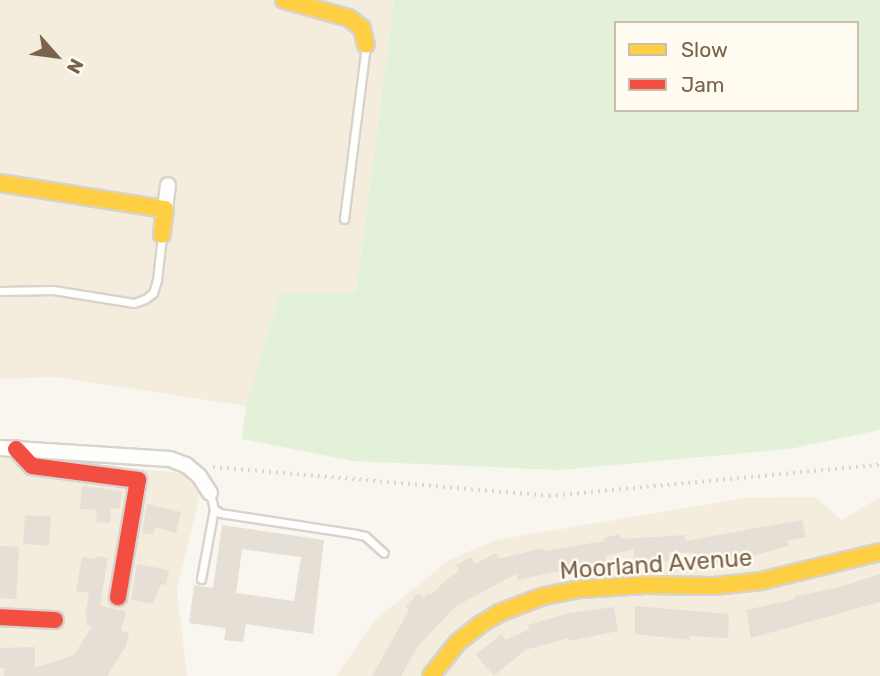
<!DOCTYPE html>
<style>
body{margin:0}
#map{position:relative;width:880px;height:676px;overflow:hidden;background:#f8f6ee;font-family:Rubik,sans-serif}
div>[style]{position:absolute}
[style*='--x']{left:calc(var(--x)*1px);top:calc(var(--y)*1px);width:calc(var(--w)*1px);rotate:calc(var(--a)*1deg)}
.residential>*{inset:0;background:#f4edde}
.green>*{inset:0;background:#e2f1d8}
.building>*{inset:0;background:#e5dfd5;transform-origin:0 0}
.path>*{height:3.5px;margin-top:-1.75px;transform-origin:0;background:repeating-linear-gradient(90deg,#dcd6cf 0 2px,transparent 0 7px)}
.roads{filter:drop-shadow(2px 0 #d8d3cc) drop-shadow(-2px 0 #d8d3cc) drop-shadow(0 2px #d8d3cc) drop-shadow(0 -2px #d8d3cc)}
.lane>*{height:7px;margin:-3.5px;padding:0 3.5px;transform-origin:3.5px;border-radius:3.5px;background:#fefefc}
.street>*{height:14px;margin:-7px;padding:0 7px;transform-origin:7px;border-radius:7px;background:#fefefc}
.slow>*{height:16px;margin:-8px;padding:0 8px;transform-origin:8px;border-radius:8px;background:#ffcf43}
.jam>*{height:16px;margin:-8px;padding:0 8px;transform-origin:8px;border-radius:8px;background:#f24e42}
span{translate:-50% -50%;white-space:nowrap;text-align:center;line-height:1.15;-webkit-text-stroke:5px #fffbf1;paint-order:stroke}
.street-label{font-size:24px;color:#7a634b}
.legend{position:absolute;left:614px;top:21px;width:245px;height:91px;box-sizing:border-box;background:#fffbf1;border:2px solid #cabeaf;margin:0;padding:9px 12px;list-style:none;font-size:21px;color:#7a634b}
.legend li{display:flex;align-items:center;gap:14px;height:35px}
.legend b{width:35px;border:2px solid #cabeaf}
.north{position:absolute;left:21px;top:21px;width:70px;height:70px;-webkit-text-stroke:5px #fffbf1;paint-order:stroke;rotate:118deg;font-size:19px;font-weight:700;line-height:28px;text-align:center;color:#7a634b}
.north::after{content:'';display:block;margin:auto;width:24px;height:32px;background:#7a634b;clip-path:polygon(50% 0,100% 100%,50% 72%,0 100%)}
</style>
<div id="map">
<div class="residential">
<i style="clip-path:polygon(0 0,394px 0,356px 293px,280px 293px,246px 406px,56px 377px,0 379px)"></i>
<i style="clip-path:polygon(0 458px,183px 473px,200px 494px,177px 590px,187px 676px,0 676px)"></i>
<i style="clip-path:polygon(815px 497px,842px 520px,880px 497px,880px 676px,336px 676px,376px 619px,449px 560px,496px 540px,746px 498px)"></i>
</div>
<div class="green">
<i style="clip-path:polygon(evenodd,394px 0,880px 0,880px 430px,789px 449px,559px 470px,353px 461px,242px 439px,246px 406px,280px 293px,356px 293px,394px 0,616px 23px,857px 23px,857px 110px,616px 110px,616px 23px)"></i>
</div>
<div class="building">
<i style="clip-path:polygon(82px 486px,122px 491px,120px 509px,111px 508px,110px 523px,96px 522px,97px 510px,80px 509px)"></i>
<i style="clip-path:polygon(147px 504px,181px 512px,176px 533px,155px 527px,153px 535px,142px 533px)"></i>
<i style="left:25px;top:515px;width:26px;height:29px;rotate:4deg"></i>
<i style="clip-path:polygon(802px 520px,806px 537px,787px 541px,788px 546px,743px 559px,698px 566px,695px 553px,669px 552px,669px 561px,634px 562px,634px 549px,605px 556px,607px 564px,571px 568px,518px 580px,516px 574px,456px 606px,418px 646px,401px 676px,372px 676px,409px 610px,406px 607px,418px 593px,424px 598px,429px 593px,431px 595px,447px 579px,459px 571px,456px 565px,471px 557px,475px 564px,496px 553px,499px 559px,543px 548px,544px 551px,604px 541px,603px 538px,620px 534px,621px 539px,685px 535px,685px 541px)"></i>
<i style="clip-path:polygon(evenodd,222px 525px,324px 540px,313px 634px,246px 624px,243px 642px,224px 640px,226px 628px,189px 623px,194px 585px,213px 588px,222px 525px,242px 549px,301px 557px,294px 601px,236px 593px,242px 549px)"></i>
<i style="left:0;top:546px;width:19px;height:52px;rotate:3deg"></i>
<i style="clip-path:polygon(97px 556px,108px 558px,100px 606px,126px 611px,121px 631px,129px 632px,126px 646px,107px 676px,4px 676px,4px 668px,0 668px,0 648px,35px 647px,35px 668px,74px 655px,92px 626px,86px 625px,87px 616px,85px 616px,89px 593px,76px 591px,82px 557px,96px 559px)"></i>
<i style="clip-path:polygon(137px 564px,169px 570px,166px 585px,161px 584px,153px 604px,131px 600px)"></i>
<i style="clip-path:polygon(880px 574px,880px 602px,751px 638px,746px 610px,795px 599px,795px 596px,840px 587px)"></i>
<i style="clip-path:polygon(635px 606px,729px 614px,728px 638px,689px 636px,689px 640px,635px 634px)"></i>
<i style="clip-path:polygon(614px 607px,618px 631px,569px 641px,569px 638px,525px 650px,494px 676px,476px 655px,501px 634px,506px 640px,530px 629px,528px 625px,569px 613px)"></i>
</div>
<div class="path">
<i style="--x:213;--y:467;--w:337;--a:4.9"></i>
<i style="--x:549;--y:496;--w:332;--a:-5.4"></i>
</div>
<div class="roads">
<div class="lane">
<i style="--x:344;--y:219;--w:174;--a:-82.8"></i>
<i style="--x:0;--y:291;--w:53;--a:-1.1"></i>
<i style="--x:53;--y:290;--w:82;--a:9.1"></i>
<i style="--x:134;--y:303;--w:12;--a:-20"></i>
<i style="--x:145;--y:299;--w:10;--a:-37"></i>
<i style="--x:153;--y:293;--w:14;--a:-73"></i>
<i style="--x:157;--y:280;--w:44;--a:-83.5"></i>
<i style="--x:210;--y:493;--w:16;--a:76"></i>
<i style="--x:214;--y:509;--w:7;--a:34"></i>
<i style="--x:220;--y:513;--w:133;--a:8.7"></i>
<i style="--x:351;--y:533;--w:14;--a:12"></i>
<i style="--x:365;--y:536;--w:25;--a:42"></i>
<i style="--x:201;--y:579;--w:71;--a:-79.5"></i>
</div>
<div class="street">
<i style="--x:165;--y:209;--w:24;--a:-83"></i>
<i style="--x:0;--y:448;--w:170;--a:3.7"></i>
<i style="--x:170;--y:459;--w:17;--a:21"></i>
<i style="--x:186;--y:465;--w:17;--a:40"></i>
<i style="--x:199;--y:476;--w:20;--a:57"></i>
</div>
<div class="slow">
<i style="--x:284;--y:0;--w:67;--a:15.5"></i>
<i style="--x:349;--y:18;--w:16;--a:38"></i>
<i style="--x:362;--y:28;--w:17;--a:77"></i>
<i style="--x:0;--y:183;--w:167;--a:9"></i>
<i style="--x:165;--y:209;--w:26;--a:97"></i>
<i style="--x:431;--y:676;--w:43;--a:-51.5"></i>
<i style="--x:458;--y:642;--w:29;--a:-38"></i>
<i style="--x:481;--y:624;--w:21;--a:-31"></i>
<i style="--x:499;--y:613;--w:48;--a:-20.7"></i>
<i style="--x:544;--y:596;--w:38;--a:-11"></i>
<i style="--x:581;--y:589;--w:64;--a:-3.6"></i>
<i style="--x:645;--y:585;--w:69;--a:0.8"></i>
<i style="--x:714;--y:586;--w:47;--a:-6.1"></i>
<i style="--x:761;--y:581;--w:122;--a:-13.7"></i>
</div>
<div class="jam">
<i style="--x:16;--y:449;--w:23;--a:47"></i>
<i style="--x:32;--y:466;--w:107;--a:7.5"></i>
<i style="--x:138;--y:480;--w:119;--a:99.7"></i>
<i style="--x:0;--y:617;--w:55;--a:3.1"></i>
</div>
</div>
<div class="street-label">
<span style="left:656px;top:565px;rotate:-4deg">Moorland Avenue</span>
</div>
<ul class="legend">
<li><b style="height:9px;background:#ffcf43"></b>Slow</li>
<li><b style="height:9px;background:#f24e42"></b>Jam</li>
</ul>
<div class="north">N</div>
</div>
